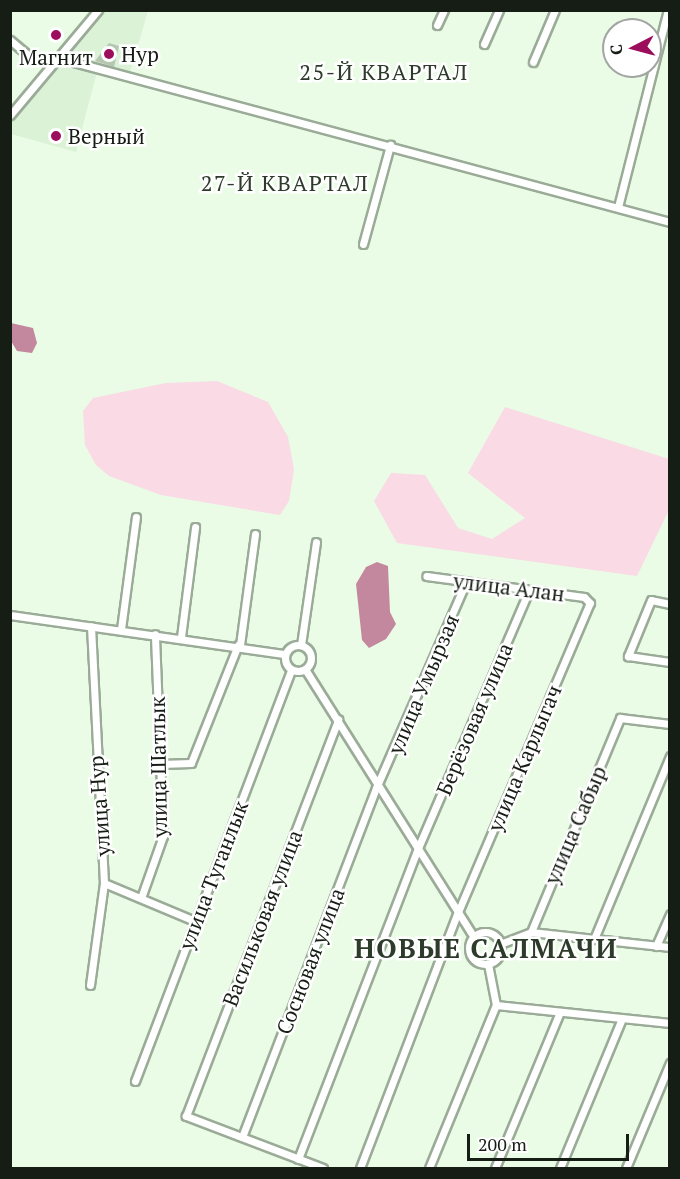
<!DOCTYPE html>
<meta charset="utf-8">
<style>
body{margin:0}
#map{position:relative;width:680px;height:1179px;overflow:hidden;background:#eafce6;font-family:"PT Serif",serif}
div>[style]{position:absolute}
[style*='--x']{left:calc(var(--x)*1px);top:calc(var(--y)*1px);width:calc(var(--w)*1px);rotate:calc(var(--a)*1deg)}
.built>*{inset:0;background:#dbf2d7}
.green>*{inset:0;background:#f9dae5}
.water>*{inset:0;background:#c3889e}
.building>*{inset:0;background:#b5c6b1}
.roads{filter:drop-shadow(2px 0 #9aab97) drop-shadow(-2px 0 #9aab97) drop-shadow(0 2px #9aab97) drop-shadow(0 -2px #9aab97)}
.minor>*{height:7px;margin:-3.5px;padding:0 3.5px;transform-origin:3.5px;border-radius:3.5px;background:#fff}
.minor>.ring{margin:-3.5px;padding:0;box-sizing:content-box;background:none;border:7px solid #fff;border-radius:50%}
.dots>*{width:16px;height:16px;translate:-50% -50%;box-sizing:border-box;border:3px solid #fff;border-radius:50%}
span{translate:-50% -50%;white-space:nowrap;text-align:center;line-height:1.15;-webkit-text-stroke:5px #fff;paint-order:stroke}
.poi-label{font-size:21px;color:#161d15}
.left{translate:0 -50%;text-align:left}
.street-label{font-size:21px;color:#161d15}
.neighbourhood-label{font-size:22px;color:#2d3b2a;letter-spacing:1.5px}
.district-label{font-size:27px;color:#2d3b2a;font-weight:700;letter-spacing:1.5px}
.frame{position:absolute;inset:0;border:12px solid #161d15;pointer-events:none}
.north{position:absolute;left:602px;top:18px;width:60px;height:60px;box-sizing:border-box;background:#fff;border:2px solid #a2a5a1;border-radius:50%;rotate:264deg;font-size:16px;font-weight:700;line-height:24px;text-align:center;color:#161d15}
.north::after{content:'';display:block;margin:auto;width:21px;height:27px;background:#9c0d5b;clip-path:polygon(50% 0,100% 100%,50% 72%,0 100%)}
.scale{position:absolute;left:467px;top:1134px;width:162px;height:27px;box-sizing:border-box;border:3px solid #161d15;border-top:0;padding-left:8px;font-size:18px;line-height:21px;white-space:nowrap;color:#161d15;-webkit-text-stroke:4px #fff;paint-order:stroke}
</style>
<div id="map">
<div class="built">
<i style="clip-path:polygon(103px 11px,148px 11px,128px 79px,97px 72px,76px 152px,11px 134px,11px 119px)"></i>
</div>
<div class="green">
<i style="clip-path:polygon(217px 381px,268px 402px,288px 437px,294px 469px,289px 501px,280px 515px,161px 495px,109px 476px,96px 465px,85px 445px,83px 411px,93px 398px,166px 383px)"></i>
<i style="clip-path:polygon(505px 407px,669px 459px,669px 510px,637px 576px,397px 543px,374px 501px,391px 473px,425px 475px,458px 528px,492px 539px,525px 518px,468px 473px)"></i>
</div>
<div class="water">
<i style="clip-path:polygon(11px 323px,33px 328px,37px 343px,32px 353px,17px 351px,11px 341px)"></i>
<i style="clip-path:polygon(377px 562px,388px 566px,390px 612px,396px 624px,386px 639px,369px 648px,362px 640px,356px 584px,366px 567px)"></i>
</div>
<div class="building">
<i style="clip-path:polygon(109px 43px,119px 46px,114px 67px,95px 61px)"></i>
</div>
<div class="roads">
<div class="minor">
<i style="--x:437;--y:25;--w:17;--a:-65"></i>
<i style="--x:10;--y:40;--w:30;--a:40"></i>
<i style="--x:484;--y:44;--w:37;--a:-66"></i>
<i style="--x:59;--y:58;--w:633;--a:15.02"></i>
<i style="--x:533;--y:62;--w:56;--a:-67.1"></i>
<i style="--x:10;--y:115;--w:137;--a:-50"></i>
<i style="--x:618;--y:207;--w:203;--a:-75.8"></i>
<i style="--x:363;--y:244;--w:103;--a:-74.7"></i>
<i style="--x:670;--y:604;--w:19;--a:-168"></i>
<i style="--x:651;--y:600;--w:61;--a:112.3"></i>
<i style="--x:628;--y:656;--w:42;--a:8.1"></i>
<i style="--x:10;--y:615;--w:278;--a:8.1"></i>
<i style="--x:121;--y:629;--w:113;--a:-82.4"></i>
<i style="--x:181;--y:637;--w:111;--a:-82.7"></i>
<i class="ring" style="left:285px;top:645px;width:19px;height:19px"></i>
<i style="--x:240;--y:645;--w:112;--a:-82.3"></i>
<i style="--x:301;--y:645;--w:104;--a:-81.7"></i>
<i style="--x:305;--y:669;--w:317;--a:57.8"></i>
<i style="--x:160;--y:764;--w:31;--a:-2"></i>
<i style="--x:191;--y:763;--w:127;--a:-68.3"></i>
<i style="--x:104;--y:883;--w:99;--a:22.7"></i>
<i style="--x:141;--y:898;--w:66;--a:-70.5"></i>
<i style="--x:163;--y:836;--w:202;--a:-92.3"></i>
<i style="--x:531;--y:932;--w:232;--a:-67.4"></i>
<i style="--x:620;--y:718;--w:50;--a:6.8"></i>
<i class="ring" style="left:469px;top:932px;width:25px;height:25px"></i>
<i style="--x:594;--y:939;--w:198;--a:-67.4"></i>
<i style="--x:500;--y:944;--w:33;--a:-21"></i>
<i style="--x:531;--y:932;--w:140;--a:6.2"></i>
<i style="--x:656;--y:946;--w:35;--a:-66"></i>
<i style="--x:488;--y:964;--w:42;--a:79"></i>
<i style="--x:90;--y:985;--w:103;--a:-82.2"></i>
<i style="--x:104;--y:883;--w:257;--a:-92.9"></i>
<i style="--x:496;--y:1005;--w:175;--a:5.9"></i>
<i style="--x:135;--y:1081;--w:440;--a:-69.2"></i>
<i style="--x:242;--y:1137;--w:374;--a:-69"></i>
<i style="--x:376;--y:788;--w:225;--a:-66.4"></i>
<i style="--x:298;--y:1159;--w:333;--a:-68.9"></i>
<i style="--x:418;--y:848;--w:281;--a:-66.7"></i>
<i style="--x:323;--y:1168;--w:147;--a:-159.2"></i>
<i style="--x:186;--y:1116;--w:425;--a:-69"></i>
<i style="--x:360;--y:1168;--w:274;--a:-69.1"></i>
<i style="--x:458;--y:912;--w:336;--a:-66.9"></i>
<i style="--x:590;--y:603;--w:8;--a:-135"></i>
<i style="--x:584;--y:597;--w:159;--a:-172.4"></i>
<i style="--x:429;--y:1168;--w:176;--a:-67.7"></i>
<i style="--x:495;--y:1168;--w:169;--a:-67.4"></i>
<i style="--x:560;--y:1168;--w:162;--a:-67.5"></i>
<i style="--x:626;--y:1168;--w:114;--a:-67.3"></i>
</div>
</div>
<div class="dots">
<i style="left:56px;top:35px;background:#9c0d5b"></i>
<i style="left:109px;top:54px;background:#9c0d5b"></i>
<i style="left:56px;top:136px;background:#9c0d5b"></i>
</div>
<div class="poi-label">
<span class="left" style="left:121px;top:54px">Нур</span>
<span style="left:56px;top:57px">Магнит</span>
<span class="left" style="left:68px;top:136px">Верный</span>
</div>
<div class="street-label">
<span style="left:509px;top:587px;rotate:7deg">улица Алан</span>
<span style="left:423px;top:684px;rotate:-67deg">улица Умырзая</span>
<span style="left:474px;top:719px;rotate:-67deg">Берёзовая улица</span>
<span style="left:524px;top:758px;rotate:-67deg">улица Карлыгач</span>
<span style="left:158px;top:767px;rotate:-91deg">улица Шатлык</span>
<span style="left:99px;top:806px;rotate:-94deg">улица Нур</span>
<span style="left:575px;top:825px;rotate:-67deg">улица Сабыр</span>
<span style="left:213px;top:875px;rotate:-69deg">улица Туганлык</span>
<span style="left:262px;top:918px;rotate:-69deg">Васильковая улица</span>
<span style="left:310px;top:961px;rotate:-69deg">Сосновая улица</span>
</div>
<div class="neighbourhood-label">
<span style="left:384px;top:72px">25-Й КВАРТАЛ</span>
<span style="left:285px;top:183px">27-Й КВАРТАЛ</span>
</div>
<div class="district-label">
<span style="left:486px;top:949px">НОВЫЕ САЛМАЧИ</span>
</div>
<div class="frame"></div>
<div class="north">С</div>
<div class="scale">200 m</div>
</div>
